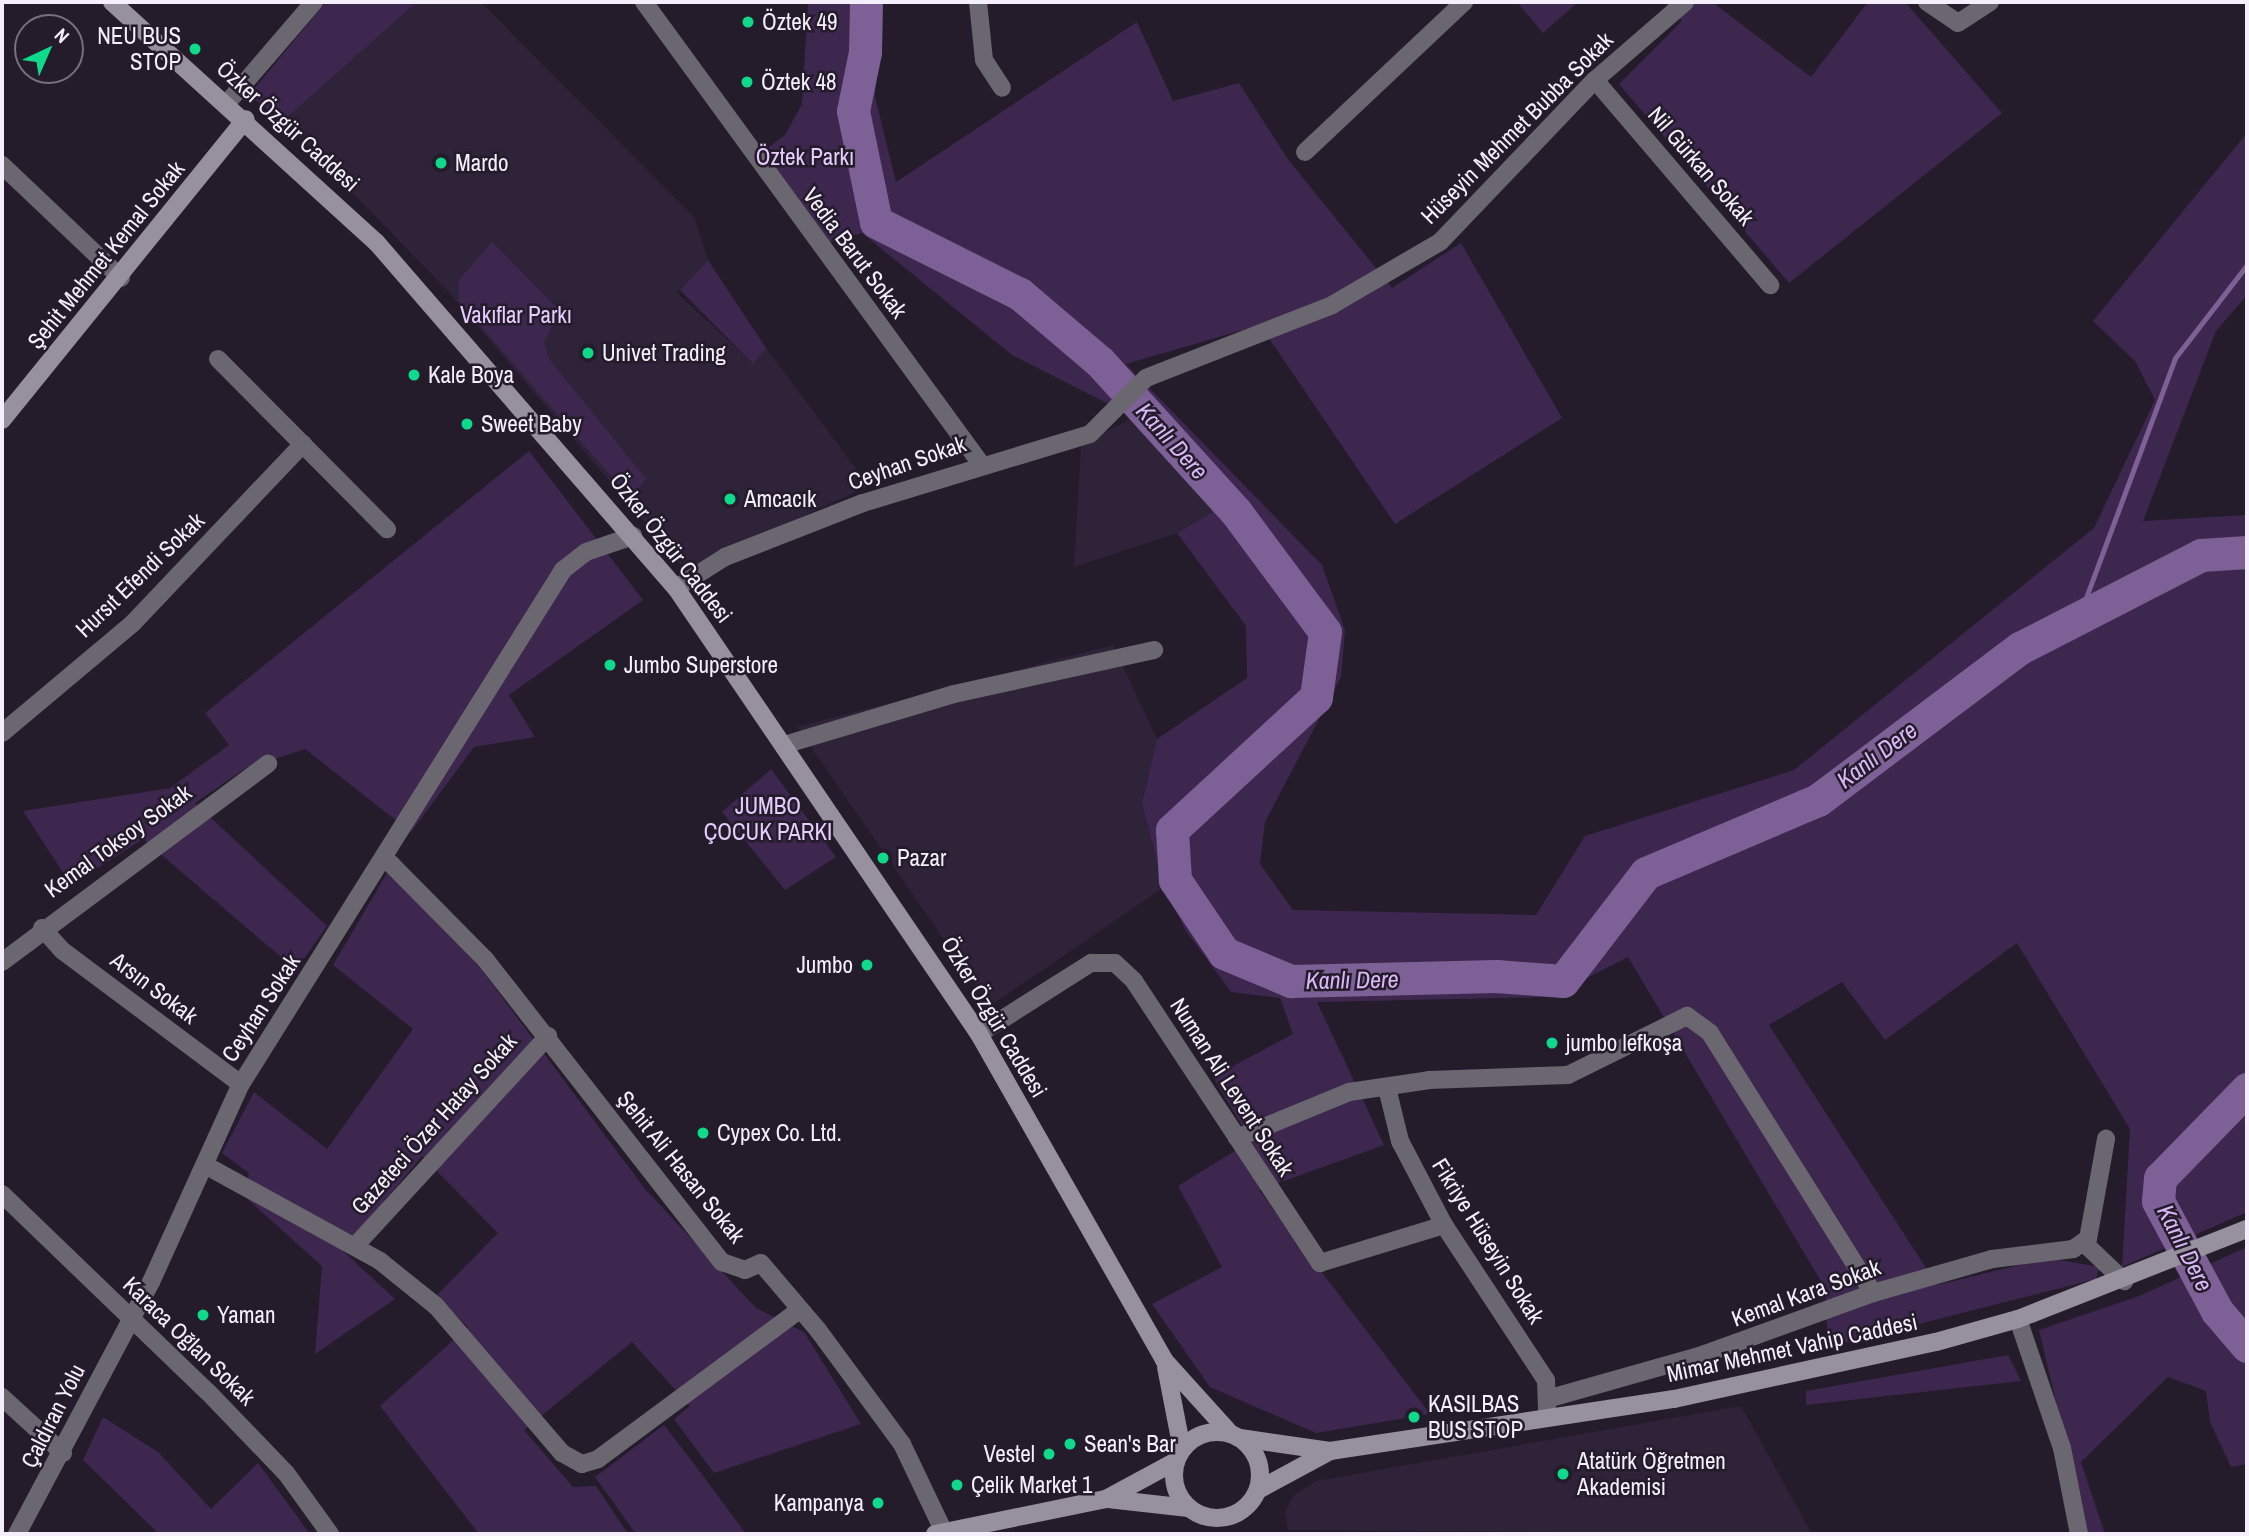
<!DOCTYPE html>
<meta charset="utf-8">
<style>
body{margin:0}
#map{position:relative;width:2249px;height:1536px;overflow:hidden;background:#241b2b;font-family:"Archivo Narrow",sans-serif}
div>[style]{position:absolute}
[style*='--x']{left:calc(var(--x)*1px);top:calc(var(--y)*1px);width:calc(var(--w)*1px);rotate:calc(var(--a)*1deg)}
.built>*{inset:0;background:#2f2339}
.green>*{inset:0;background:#3d274f}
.stream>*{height:5px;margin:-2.5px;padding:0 2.5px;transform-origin:2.5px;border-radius:2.5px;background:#7d6096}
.river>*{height:33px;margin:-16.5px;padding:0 16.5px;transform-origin:16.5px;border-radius:16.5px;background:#7d6096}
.street>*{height:18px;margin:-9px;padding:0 9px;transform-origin:9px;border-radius:9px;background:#6b6770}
.secondary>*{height:18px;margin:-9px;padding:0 9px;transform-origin:9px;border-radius:9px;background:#97909e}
.secondary>.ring{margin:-9px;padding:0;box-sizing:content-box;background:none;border:18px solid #97909e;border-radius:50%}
.dots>*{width:19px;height:19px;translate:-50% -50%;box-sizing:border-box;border:4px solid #241b2b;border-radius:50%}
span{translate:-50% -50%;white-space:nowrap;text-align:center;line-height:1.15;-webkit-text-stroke:5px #241b2b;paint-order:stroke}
.poi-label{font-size:23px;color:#f5effb}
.left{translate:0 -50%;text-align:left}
.right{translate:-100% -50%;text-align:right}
.street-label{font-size:23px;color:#f5effb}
.park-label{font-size:23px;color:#e6cdfe}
.water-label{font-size:24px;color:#d9b8f7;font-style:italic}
.frame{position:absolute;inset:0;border:4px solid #f5effb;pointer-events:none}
.north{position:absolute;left:14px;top:14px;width:70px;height:70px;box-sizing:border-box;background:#241b2b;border:2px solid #78707e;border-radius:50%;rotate:44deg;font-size:19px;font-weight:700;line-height:28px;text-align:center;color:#f5effb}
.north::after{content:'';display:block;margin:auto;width:24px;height:32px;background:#0fd98a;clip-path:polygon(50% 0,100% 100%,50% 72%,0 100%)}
</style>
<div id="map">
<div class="built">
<i style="clip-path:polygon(417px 2px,481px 2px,694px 217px,708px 260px,677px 293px,752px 363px,766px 348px,869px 486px,685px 570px,448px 291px,283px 121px)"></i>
<i style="clip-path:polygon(1134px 417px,1214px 512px,1177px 533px,1074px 567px,1081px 445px)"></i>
<i style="clip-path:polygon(1113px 645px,1157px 739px,1142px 803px,1164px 887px,990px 1006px,797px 727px)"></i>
<i style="clip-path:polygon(1741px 1406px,1812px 1534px,1288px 1530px,1285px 1512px,1293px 1496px,1316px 1481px)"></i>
</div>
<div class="green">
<i style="clip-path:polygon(326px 2px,417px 2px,283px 121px,249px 95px)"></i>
<i style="clip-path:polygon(808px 2px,879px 2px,875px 97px,896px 182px,1137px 22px,1173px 101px,1239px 83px,1287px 158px,1392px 288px,1461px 243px,1562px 418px,1395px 524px,1260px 325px,1126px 364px,1322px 565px,1345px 630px,1341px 677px,1265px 822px,1260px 864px,1293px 910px,1536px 915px,1585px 836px,1794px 770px,2094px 528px,2155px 400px,2135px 361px,2093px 321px,2247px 133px,2247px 295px,2216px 331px,2143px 521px,2247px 515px,2247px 1212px,2122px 1267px,2130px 1129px,2017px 943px,1885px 1040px,1842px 982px,1769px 1025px,1937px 1285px,2048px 1258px,2100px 1267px,2096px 1279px,1828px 1347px,1825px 1288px,1628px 957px,1550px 997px,1317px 1002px,1384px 1145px,1259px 1190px,1430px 1414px,1316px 1433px,1210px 1387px,1152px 1304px,1222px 1267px,1178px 1186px,1251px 1141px,1213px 1077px,1293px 1034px,1280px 998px,1231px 992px,1186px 931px,1164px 887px,1142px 803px,1157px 739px,1247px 678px,1246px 626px,1177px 533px,1213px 512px,1134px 417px,1012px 355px,862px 233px,829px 242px,764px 151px,785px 135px,802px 104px)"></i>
<i style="clip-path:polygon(1517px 2px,1578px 2px,1543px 33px)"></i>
<i style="clip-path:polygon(1665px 2px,1712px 2px,1811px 77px,1868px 2px,1905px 2px,2002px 113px,1789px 283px,1619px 84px,1682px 21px)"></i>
<i style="clip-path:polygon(492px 242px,560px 311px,544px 342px,549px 359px,646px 479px,630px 498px,459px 301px,458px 281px)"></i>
<i style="clip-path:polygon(708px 260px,766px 348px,753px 364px,680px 290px)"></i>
<i style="clip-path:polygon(529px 451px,643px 600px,509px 695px,535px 737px,474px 747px,411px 832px,305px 749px,246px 768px,195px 803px,327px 926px,296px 970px,143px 839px,71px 885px,23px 811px,170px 788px,229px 745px,205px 713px)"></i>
<i style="clip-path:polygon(771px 769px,836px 857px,785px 890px,722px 812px)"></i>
<i style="clip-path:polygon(397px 856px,645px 1189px,756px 1308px,804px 1332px,861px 1424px,714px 1473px,674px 1419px,690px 1406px,632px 1342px,524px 1430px,573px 1487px,596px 1486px,628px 1534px,479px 1534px,380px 1406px,468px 1327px,435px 1297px,498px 1233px,422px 1156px,343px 1251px,395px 1299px,315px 1354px,322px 1266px,243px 1195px,249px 1173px,222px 1153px,254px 1092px,327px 1149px,413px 1029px,333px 965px)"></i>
<i style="clip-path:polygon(2247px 1247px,2247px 1464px,2231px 1467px,2210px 1422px,2206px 1391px,2168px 1377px,2081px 1462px,2105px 1534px,2087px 1534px,2039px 1330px,2139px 1296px)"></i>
<i style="clip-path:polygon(2008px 1355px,2021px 1381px,1806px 1405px,1806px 1391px)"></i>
<i style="clip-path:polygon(103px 1417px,158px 1452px,211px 1509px,258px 1463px,310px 1534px,159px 1534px,83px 1460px)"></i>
<i style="clip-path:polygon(664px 1425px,701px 1473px,746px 1534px,636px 1534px,595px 1477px)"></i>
</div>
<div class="stream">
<i style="--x:2078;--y:619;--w:278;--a:-69.6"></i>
<i style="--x:2175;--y:358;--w:118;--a:-52.3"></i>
</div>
<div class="river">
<i style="--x:866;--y:2;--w:50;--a:91.1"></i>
<i style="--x:865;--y:52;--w:60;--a:101.5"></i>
<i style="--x:853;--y:111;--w:113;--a:78.3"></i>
<i style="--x:876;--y:222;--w:161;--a:26.6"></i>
<i style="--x:1020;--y:294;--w:105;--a:40.4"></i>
<i style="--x:1100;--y:362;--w:202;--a:47.8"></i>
<i style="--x:1236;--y:512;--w:149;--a:53.4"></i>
<i style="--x:1325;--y:632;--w:66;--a:97.9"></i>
<i style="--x:1316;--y:697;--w:196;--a:137.3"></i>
<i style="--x:1172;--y:830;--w:50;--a:86.6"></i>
<i style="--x:1175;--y:880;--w:88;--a:56.1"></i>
<i style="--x:1224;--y:953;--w:73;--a:22.7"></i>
<i style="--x:1291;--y:981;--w:205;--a:-1.4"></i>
<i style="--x:1496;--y:976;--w:67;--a:4.3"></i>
<i style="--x:1563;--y:981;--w:136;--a:-52.5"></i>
<i style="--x:1646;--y:873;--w:187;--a:-23"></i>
<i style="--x:1818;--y:800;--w:253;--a:-37"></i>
<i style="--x:2020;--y:648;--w:203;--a:-27.2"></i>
<i style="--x:2201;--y:555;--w:46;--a:-3.7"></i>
<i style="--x:2247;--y:1089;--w:124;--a:134.3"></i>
<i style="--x:2160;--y:1178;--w:23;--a:95"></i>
<i style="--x:2158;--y:1201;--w:125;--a:61.8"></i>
<i style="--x:2217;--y:1311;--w:46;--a:49.4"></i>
</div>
<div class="street">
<i style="--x:644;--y:2;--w:572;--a:53.89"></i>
<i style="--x:978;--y:2;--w:58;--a:84.1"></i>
<i style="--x:984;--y:60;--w:33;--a:57"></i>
<i style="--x:1927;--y:2;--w:37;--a:34"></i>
<i style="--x:1958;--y:23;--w:38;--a:-33"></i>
<i style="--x:1595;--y:80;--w:270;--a:49.5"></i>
<i style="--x:228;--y:102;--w:132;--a:-49.3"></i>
<i style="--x:1305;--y:152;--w:219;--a:-43.3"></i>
<i style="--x:2;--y:165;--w:164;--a:43.5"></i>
<i style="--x:218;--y:359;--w:240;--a:45.2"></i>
<i style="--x:676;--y:588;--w:58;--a:-32.3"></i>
<i style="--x:725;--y:557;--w:148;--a:-21.4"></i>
<i style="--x:863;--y:503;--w:237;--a:-16.9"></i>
<i style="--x:1090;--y:434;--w:79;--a:-45"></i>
<i style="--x:1146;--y:378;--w:200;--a:-21.4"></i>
<i style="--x:1332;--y:305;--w:125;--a:-30.3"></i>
<i style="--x:1440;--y:242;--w:224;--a:-46.3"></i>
<i style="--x:1595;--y:80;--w:119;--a:-40.9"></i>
<i style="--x:2;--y:733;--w:171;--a:-40"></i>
<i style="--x:133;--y:623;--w:247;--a:-46.5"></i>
<i style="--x:784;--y:745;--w:177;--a:-16.7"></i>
<i style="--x:954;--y:694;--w:205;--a:-12.4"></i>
<i style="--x:386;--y:859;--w:141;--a:45.3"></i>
<i style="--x:485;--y:959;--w:385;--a:52"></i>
<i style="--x:722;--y:1262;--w:24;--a:19"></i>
<i style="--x:745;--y:1270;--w:17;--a:-24"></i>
<i style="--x:761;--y:1263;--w:88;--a:49.6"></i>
<i style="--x:818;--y:1330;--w:142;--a:53.6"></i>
<i style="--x:902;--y:1444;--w:98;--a:64.5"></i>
<i style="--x:42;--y:928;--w:31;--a:48"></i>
<i style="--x:63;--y:951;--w:222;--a:36.8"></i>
<i style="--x:2;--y:962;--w:332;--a:-36.7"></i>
<i style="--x:979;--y:1034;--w:133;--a:-32.4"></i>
<i style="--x:1091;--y:963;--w:24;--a:0"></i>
<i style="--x:1115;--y:963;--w:26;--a:43"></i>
<i style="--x:1134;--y:981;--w:338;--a:56.6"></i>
<i style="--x:1320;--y:1263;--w:130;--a:-17"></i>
<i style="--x:1387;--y:1088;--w:55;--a:76.2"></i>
<i style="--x:1400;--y:1141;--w:95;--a:62.4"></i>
<i style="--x:1444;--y:1225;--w:186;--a:56.7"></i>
<i style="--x:1546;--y:1380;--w:31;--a:88"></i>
<i style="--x:1237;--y:1138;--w:121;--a:-22.3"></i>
<i style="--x:1349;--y:1092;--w:81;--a:-8.5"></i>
<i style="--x:1429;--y:1080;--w:139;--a:-2.1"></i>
<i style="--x:1568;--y:1075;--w:133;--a:-26.4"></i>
<i style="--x:1687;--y:1016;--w:29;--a:36"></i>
<i style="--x:1710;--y:1033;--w:307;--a:57.9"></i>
<i style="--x:205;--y:1165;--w:200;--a:28.7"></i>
<i style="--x:380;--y:1261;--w:72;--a:38.8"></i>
<i style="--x:436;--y:1306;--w:194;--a:49.4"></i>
<i style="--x:562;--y:1453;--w:23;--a:29"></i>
<i style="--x:582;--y:1464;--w:17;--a:-17"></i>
<i style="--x:598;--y:1459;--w:250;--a:-36.5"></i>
<i style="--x:2;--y:1194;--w:284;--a:43.9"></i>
<i style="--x:207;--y:1391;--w:114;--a:46.1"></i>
<i style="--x:286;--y:1473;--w:75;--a:54.2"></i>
<i style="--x:2083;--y:1242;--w:57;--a:43.6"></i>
<i style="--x:356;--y:1245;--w:284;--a:-47.4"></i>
<i style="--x:2018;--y:1319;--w:136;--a:71.2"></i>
<i style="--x:2062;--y:1448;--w:88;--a:78.8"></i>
<i style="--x:2;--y:1397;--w:83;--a:42.6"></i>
<i style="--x:1547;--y:1399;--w:161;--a:-15.8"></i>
<i style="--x:1702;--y:1355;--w:182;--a:-19.9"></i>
<i style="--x:1873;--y:1293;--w:124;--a:-15.9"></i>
<i style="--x:1992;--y:1259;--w:82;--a:-7"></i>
<i style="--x:2073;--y:1249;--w:18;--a:-34"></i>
<i style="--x:2088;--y:1239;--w:102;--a:-79.8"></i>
<i style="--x:17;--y:1534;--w:285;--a:-62"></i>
<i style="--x:151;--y:1282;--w:217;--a:-65.6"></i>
<i style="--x:241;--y:1084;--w:607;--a:-57.93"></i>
<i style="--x:563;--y:570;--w:29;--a:-38"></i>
<i style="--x:586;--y:552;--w:50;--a:-18.8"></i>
</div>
<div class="secondary">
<i style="--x:112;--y:2;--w:357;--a:42.3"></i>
<i style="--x:376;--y:242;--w:458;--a:49.1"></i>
<i style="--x:676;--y:588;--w:539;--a:55.81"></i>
<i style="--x:979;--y:1034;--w:375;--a:60.4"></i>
<i style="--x:1164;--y:1360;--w:98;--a:47.9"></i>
<i style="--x:2;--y:420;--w:387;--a:-51"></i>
<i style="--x:1166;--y:1367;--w:84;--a:79"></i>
<i class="ring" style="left:1174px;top:1432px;width:68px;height:68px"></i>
<i style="--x:1240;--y:1438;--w:91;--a:8.2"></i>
<i style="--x:1258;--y:1490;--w:82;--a:-28.4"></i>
<i style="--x:1330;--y:1451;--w:348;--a:-8.6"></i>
<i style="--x:1674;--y:1399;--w:268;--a:-12.3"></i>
<i style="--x:1936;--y:1342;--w:85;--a:-15.7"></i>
<i style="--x:2018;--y:1319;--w:246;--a:-21.5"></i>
<i style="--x:1108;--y:1499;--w:81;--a:6.4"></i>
<i style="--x:935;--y:1534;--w:175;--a:-11.6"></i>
<i style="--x:1106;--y:1499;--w:80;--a:-28.5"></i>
</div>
<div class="dots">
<i style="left:748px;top:22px;background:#0fd98a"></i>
<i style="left:195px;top:49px;background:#0fd98a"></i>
<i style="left:747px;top:82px;background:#0fd98a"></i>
<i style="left:441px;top:163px;background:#0fd98a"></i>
<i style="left:588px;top:353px;background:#0fd98a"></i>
<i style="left:414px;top:375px;background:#0fd98a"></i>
<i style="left:467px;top:424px;background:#0fd98a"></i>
<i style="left:730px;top:499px;background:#0fd98a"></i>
<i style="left:610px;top:665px;background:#0fd98a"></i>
<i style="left:883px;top:858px;background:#0fd98a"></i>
<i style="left:867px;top:965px;background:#0fd98a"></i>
<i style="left:1552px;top:1043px;background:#0fd98a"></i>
<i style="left:703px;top:1133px;background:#0fd98a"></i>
<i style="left:203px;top:1315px;background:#0fd98a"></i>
<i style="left:1414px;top:1417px;background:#0fd98a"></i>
<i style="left:1070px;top:1444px;background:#0fd98a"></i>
<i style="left:1049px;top:1454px;background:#0fd98a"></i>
<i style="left:1563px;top:1474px;background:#0fd98a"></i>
<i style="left:957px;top:1485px;background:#0fd98a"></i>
<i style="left:878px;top:1503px;background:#0fd98a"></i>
</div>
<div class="poi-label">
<span class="left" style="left:762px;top:22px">Öztek 49</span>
<span class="right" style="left:181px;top:49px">NEU BUS<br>STOP</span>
<span class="left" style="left:761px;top:82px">Öztek 48</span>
<span class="left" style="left:455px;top:163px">Mardo</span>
<span class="left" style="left:602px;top:353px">Univet Trading</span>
<span class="left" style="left:428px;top:375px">Kale Boya</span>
<span class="left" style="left:481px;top:424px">Sweet Baby</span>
<span class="left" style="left:744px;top:499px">Amcacık</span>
<span class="left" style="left:624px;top:665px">Jumbo Superstore</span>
<span class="left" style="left:897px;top:858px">Pazar</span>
<span class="right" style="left:853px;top:965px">Jumbo</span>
<span class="left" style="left:1566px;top:1043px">jumbo lefkoşa</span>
<span class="left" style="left:717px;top:1133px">Cypex Co. Ltd.</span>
<span class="left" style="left:217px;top:1315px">Yaman</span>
<span class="left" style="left:1428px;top:1417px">KASILBAS<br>BUS STOP</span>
<span class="left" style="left:1084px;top:1444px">Sean's Bar</span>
<span class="right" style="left:1035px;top:1454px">Vestel</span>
<span class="left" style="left:1577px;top:1474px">Atatürk Öğretmen<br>Akademisi</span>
<span class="left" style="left:971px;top:1485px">Çelik Market 1</span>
<span class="right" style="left:864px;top:1503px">Kampanya</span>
</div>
<div class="street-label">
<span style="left:288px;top:126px;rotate:42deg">Özker Özgür Caddesi</span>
<span style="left:1517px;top:128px;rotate:-45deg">Hüseyin Mehmet Bubba Sokak</span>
<span style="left:1701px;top:166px;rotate:49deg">Nil Gürkan Sokak</span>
<span style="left:855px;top:253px;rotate:53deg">Vedia Barut Sokak</span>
<span style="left:106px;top:255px;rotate:-51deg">Şehit Mehmet Kemal Sokak</span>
<span style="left:907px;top:463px;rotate:-19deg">Ceyhan Sokak</span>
<span style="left:671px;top:548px;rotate:52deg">Özker Özgür Caddesi</span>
<span style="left:140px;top:575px;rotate:-44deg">Hursıt Efendi Sokak</span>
<span style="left:118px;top:841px;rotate:-36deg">Kemal Toksoy Sokak</span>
<span style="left:154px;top:988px;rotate:37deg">Arsın Sokak</span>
<span style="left:261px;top:1008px;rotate:-57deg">Ceyhan Sokak</span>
<span style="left:994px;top:1017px;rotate:59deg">Özker Özgür Caddesi</span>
<span style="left:1232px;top:1087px;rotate:57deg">Numan Ali Levent Sokak</span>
<span style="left:434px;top:1124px;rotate:-48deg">Gazeteci Özer Hatay Sokak</span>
<span style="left:681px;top:1167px;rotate:51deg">Şehit Ali Hasan Sokak</span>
<span style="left:1488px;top:1241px;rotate:58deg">Fikriye Hüseyin Sokak</span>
<span style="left:1806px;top:1293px;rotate:-20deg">Kemal Kara Sokak</span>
<span style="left:189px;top:1341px;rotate:44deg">Karaca Oğlan Sokak</span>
<span style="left:1792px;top:1348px;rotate:-12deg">Mimar Mehmet Vahip Caddesi</span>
<span style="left:53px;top:1416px;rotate:-63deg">Çaldıran Yolu</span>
</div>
<div class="park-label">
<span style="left:805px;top:157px">Öztek Parkı</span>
<span style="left:516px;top:315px">Vakıflar Parkı</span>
<span style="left:768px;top:819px">JUMBO<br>ÇOCUK PARKI</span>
</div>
<div class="water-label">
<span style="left:1172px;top:441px;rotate:48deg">Kanlı Dere</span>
<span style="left:1877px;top:755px;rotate:-37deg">Kanlı Dere</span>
<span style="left:1352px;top:980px;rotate:-1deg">Kanlı Dere</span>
<span style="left:2185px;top:1248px;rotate:63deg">Kanlı Dere</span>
</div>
<div class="frame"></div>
<div class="north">N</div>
</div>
